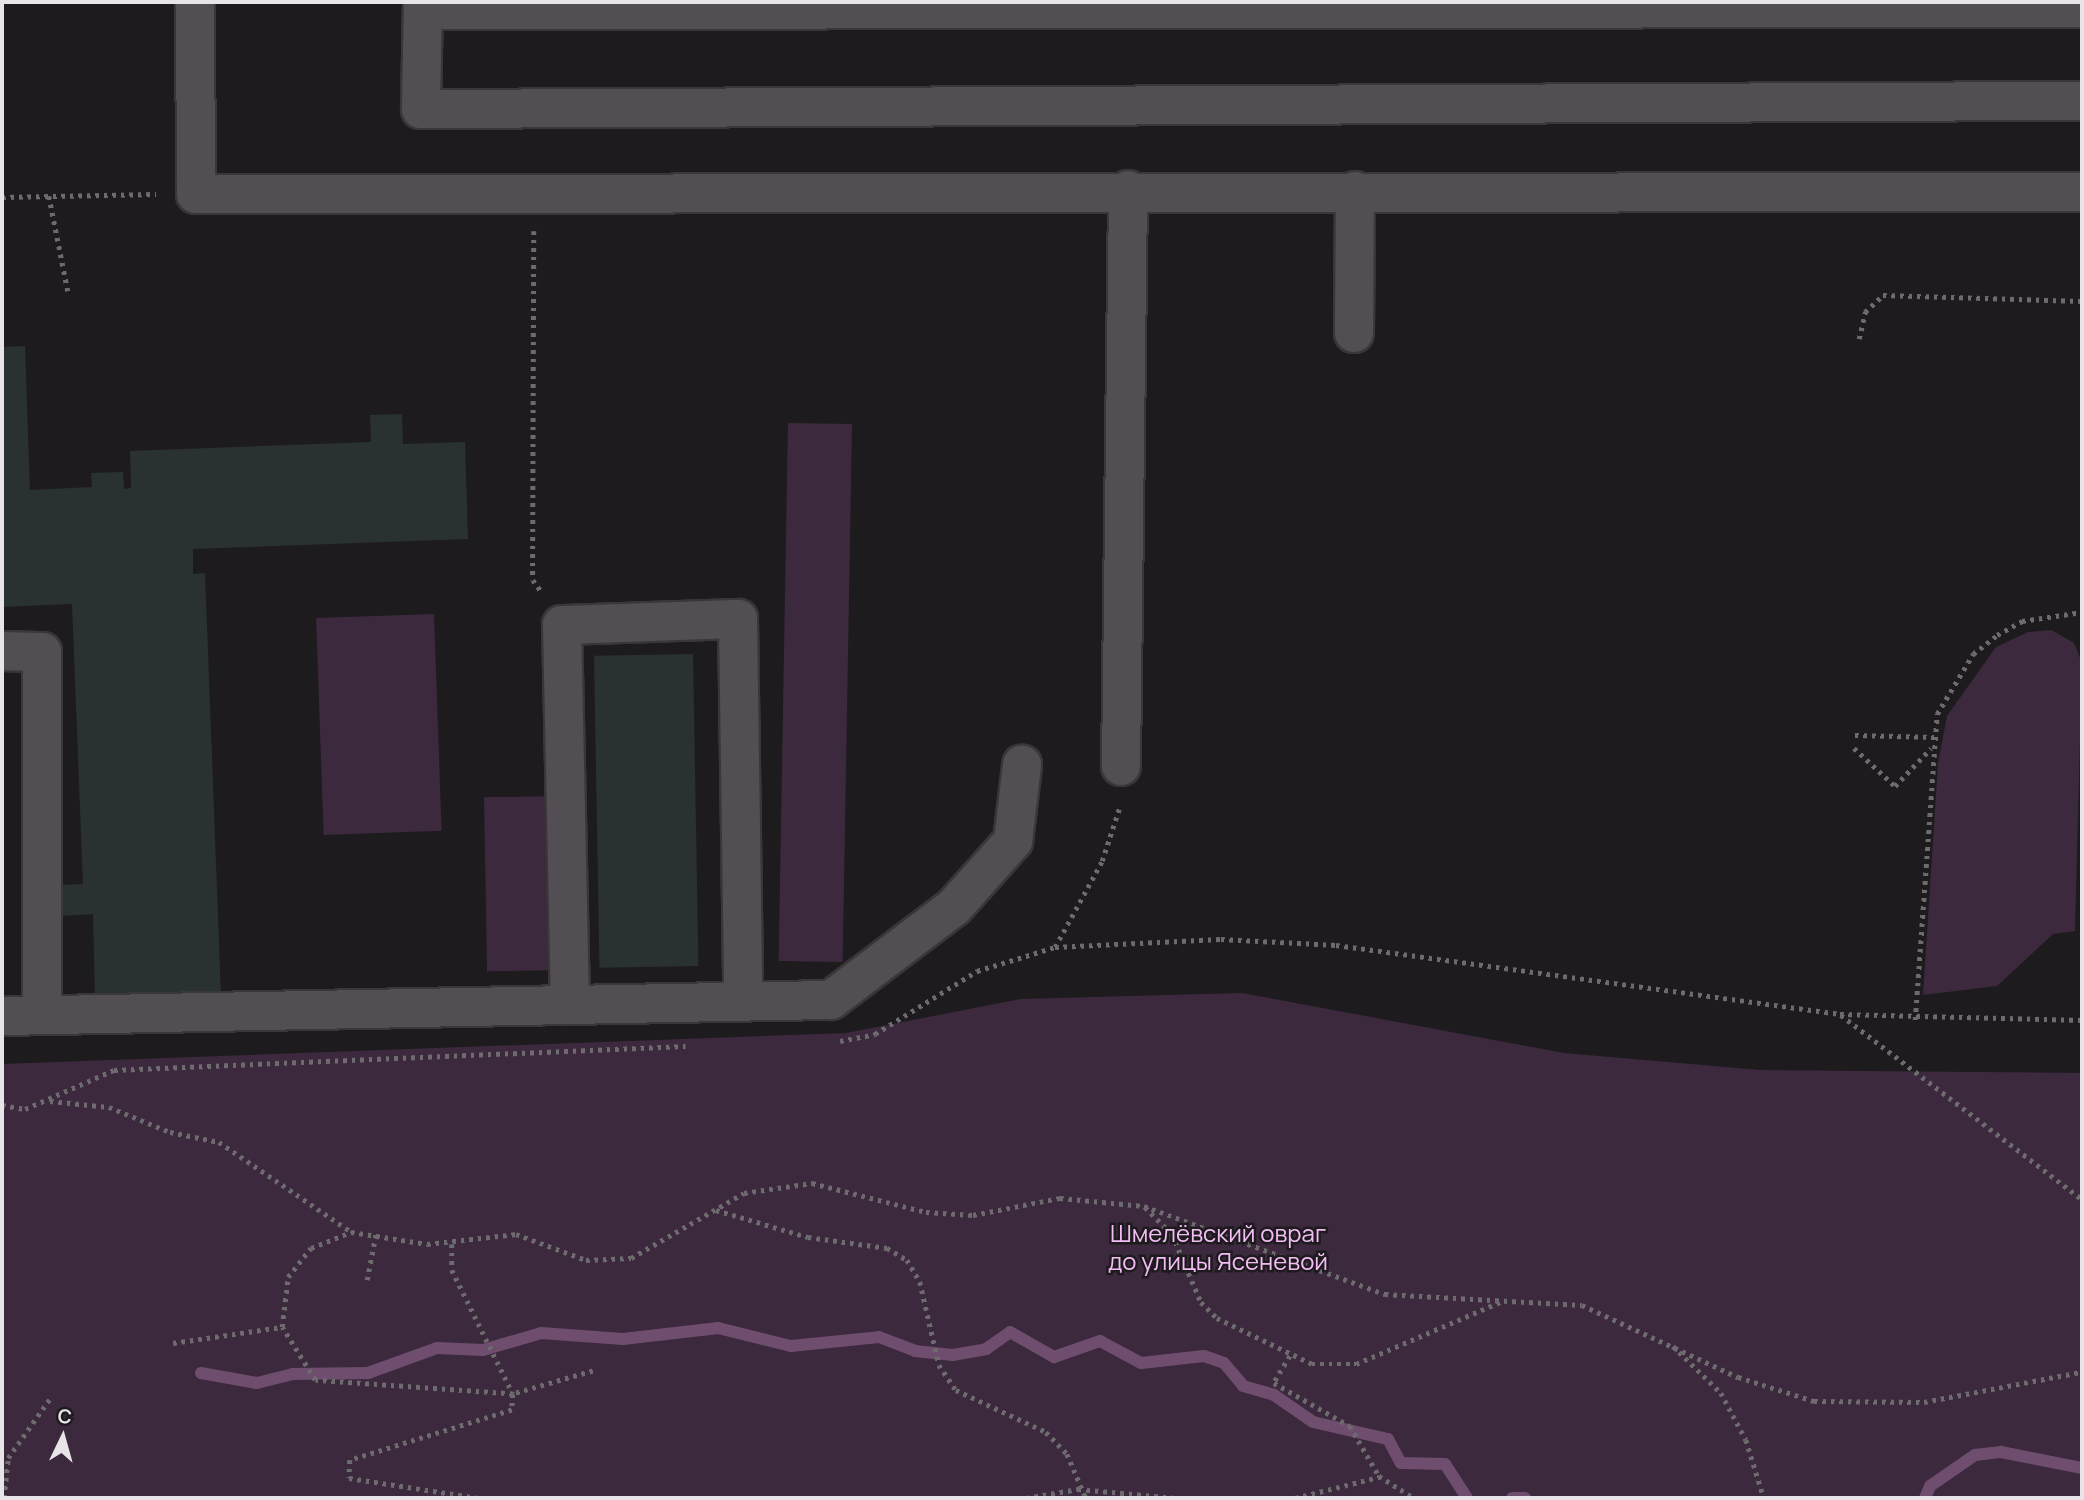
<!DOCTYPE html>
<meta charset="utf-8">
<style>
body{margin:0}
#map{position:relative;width:2084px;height:1500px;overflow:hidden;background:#1e1b1e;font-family:Manrope,sans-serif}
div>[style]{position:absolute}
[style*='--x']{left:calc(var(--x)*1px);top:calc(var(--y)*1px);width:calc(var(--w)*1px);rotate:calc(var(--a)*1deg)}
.green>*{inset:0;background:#3d293e;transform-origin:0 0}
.stream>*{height:12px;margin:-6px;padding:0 6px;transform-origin:6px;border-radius:6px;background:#6e4d6e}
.building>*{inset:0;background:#2a3131;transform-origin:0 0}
.path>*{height:4.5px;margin-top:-2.25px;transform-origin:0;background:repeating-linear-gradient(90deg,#6e6b6e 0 3.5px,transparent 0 8.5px)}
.roads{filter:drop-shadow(2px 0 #393739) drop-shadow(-2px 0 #393739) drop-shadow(0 2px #393739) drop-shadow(0 -2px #393739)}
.minor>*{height:38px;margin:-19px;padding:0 19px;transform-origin:19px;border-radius:19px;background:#534e53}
span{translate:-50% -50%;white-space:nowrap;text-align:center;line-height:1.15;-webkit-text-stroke:5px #1e1b1e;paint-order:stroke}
.park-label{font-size:24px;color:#f3bcf4}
.frame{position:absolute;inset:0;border:4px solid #e8e5e8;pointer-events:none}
.north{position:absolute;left:28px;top:1402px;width:70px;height:70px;-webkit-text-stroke:5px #1e1b1e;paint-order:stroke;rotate:5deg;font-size:19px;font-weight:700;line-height:28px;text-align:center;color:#e8e5e8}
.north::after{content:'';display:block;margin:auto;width:24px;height:32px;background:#e8e5e8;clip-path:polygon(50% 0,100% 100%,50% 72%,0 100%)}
</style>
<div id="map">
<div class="green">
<i style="left:788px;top:423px;width:64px;height:538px;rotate:1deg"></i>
<i style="left:434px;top:614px;width:217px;height:118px;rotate:88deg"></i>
<i style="clip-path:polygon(2051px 630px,2074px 643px,2082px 663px,2075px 931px,2053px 934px,1997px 986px,1923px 995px,1938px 763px,1947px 716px,1996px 647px,2028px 632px)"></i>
<i style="left:559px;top:796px;width:174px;height:75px;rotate:89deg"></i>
<i style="clip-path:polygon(1242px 993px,1564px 1053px,1760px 1070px,2082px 1073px,2082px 1498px,2px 1498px,2px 1064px,846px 1033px,1021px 999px)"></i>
</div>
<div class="stream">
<i style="--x:201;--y:1373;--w:57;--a:10.1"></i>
<i style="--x:257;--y:1383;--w:36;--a:-14"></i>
<i style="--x:292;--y:1374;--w:76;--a:-0.8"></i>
<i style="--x:368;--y:1373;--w:73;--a:-19.9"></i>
<i style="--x:437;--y:1348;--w:46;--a:2.5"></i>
<i style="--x:483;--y:1350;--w:60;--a:-16.3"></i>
<i style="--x:541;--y:1333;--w:82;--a:4.2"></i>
<i style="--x:623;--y:1339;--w:96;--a:-6.6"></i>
<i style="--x:718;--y:1328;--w:75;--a:13.9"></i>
<i style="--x:791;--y:1346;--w:88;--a:-5.8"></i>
<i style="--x:879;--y:1337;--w:39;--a:21"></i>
<i style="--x:915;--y:1351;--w:38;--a:6"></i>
<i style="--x:953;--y:1355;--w:34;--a:-10"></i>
<i style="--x:986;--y:1349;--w:29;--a:-35"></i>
<i style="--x:1010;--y:1332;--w:51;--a:29.6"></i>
<i style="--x:1054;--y:1357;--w:49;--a:-19.2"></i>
<i style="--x:1100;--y:1341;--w:47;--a:28.2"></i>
<i style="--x:1141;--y:1363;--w:63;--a:-6.3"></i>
<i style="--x:1204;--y:1356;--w:21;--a:19"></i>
<i style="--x:1224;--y:1363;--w:30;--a:50"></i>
<i style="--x:1243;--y:1386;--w:32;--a:16"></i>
<i style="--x:1274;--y:1395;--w:47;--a:34.7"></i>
<i style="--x:1313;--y:1422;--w:77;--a:12.8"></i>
<i style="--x:1388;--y:1439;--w:27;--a:62"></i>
<i style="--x:1401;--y:1463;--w:44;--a:1.3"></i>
<i style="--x:1445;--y:1464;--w:40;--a:57.1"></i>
<i style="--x:1512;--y:1498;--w:13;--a:0"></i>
<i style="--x:1925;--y:1498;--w:13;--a:-67"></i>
<i style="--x:1930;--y:1486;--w:55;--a:-34.6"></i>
<i style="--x:1975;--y:1455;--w:26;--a:-7"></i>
<i style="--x:2001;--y:1452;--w:83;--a:11.2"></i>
</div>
<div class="building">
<i style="clip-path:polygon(25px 346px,30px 490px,92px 487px,91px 473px,123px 472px,124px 489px,131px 488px,130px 451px,371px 442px,370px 415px,402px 414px,403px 444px,465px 442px,468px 539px,193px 549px,193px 574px,205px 573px,221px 995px,95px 1000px,93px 914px,62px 916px,60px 885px,83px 884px,72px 604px,2px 607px,2px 347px)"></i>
<i style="left:693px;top:654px;width:312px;height:99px;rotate:89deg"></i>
</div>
<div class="path">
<i style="--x:49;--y:196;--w:97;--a:78.7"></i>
<i style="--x:2;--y:197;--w:154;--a:-1.1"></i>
<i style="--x:534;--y:231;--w:349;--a:90.2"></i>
<i style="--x:533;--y:580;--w:14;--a:54"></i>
<i style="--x:1859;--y:339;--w:28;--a:-77"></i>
<i style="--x:1865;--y:312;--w:25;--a:-43"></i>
<i style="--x:1883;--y:295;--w:199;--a:1.7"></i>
<i style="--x:1855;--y:735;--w:79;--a:1.5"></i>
<i style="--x:1854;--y:748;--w:56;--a:42.8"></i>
<i style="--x:1895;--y:786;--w:52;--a:-46.5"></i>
<i style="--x:1055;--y:947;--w:166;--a:-2.8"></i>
<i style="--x:1221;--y:939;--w:115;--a:3"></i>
<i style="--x:1336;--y:945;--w:509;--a:7.8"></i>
<i style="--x:1840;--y:1014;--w:242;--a:1.4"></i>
<i style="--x:1841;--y:1015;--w:303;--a:37.4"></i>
<i style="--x:1915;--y:1020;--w:307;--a:-85.9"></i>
<i style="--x:1937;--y:714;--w:70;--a:-59"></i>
<i style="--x:1973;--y:654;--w:31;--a:-38"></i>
<i style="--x:1997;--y:635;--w:29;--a:-29"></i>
<i style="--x:2022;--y:621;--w:61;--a:-8.5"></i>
<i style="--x:840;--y:1041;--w:36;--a:-11"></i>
<i style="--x:875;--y:1034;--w:120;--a:-31.7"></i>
<i style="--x:977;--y:971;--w:82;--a:-17.1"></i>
<i style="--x:1055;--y:947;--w:98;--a:-61.3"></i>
<i style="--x:1102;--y:861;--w:58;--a:-71.9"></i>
<i style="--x:50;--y:1101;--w:59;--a:5.8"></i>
<i style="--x:109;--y:1107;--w:66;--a:22.3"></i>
<i style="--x:170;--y:1132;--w:50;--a:11.5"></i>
<i style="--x:219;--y:1142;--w:158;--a:34.2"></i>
<i style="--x:2;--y:1105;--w:23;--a:10"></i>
<i style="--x:25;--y:1109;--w:97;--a:-23.7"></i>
<i style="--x:114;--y:1070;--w:572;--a:-2.41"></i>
<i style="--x:1145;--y:1207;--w:38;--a:45"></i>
<i style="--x:1172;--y:1234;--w:74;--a:66.9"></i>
<i style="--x:1201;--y:1302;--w:23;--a:45"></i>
<i style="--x:1217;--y:1318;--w:106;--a:25.8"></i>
<i style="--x:1312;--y:1364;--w:44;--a:0"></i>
<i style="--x:1356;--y:1364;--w:159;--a:-23.3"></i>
<i style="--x:716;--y:1210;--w:96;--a:16.4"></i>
<i style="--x:808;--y:1237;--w:80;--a:7.9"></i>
<i style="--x:887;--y:1248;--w:23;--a:31"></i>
<i style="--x:907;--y:1260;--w:26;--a:59"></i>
<i style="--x:920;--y:1282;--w:85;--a:77.1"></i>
<i style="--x:939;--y:1365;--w:30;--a:56"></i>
<i style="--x:956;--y:1390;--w:99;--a:25"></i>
<i style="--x:1046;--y:1432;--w:30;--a:46"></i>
<i style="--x:1067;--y:1454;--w:48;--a:66.6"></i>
<i style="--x:452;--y:1244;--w:26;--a:90"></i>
<i style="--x:452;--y:1270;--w:138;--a:63.8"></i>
<i style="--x:513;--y:1394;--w:16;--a:94"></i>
<i style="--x:512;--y:1410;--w:170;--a:162.8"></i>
<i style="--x:350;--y:1460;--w:18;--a:93"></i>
<i style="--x:349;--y:1478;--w:131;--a:8.8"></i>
<i style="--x:367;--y:1280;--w:48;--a:-79.2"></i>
<i style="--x:173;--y:1343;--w:110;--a:-8.4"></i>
<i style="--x:1673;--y:1346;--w:67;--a:44.4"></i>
<i style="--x:1721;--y:1393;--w:53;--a:62"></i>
<i style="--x:1746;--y:1440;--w:61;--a:72.8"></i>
<i style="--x:1290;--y:1356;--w:31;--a:121"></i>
<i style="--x:1274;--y:1383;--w:87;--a:29.5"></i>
<i style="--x:1350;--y:1426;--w:58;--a:59.9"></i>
<i style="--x:1379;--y:1476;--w:41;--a:32.2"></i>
<i style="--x:593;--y:1371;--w:83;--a:164"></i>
<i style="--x:513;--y:1394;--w:198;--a:-176"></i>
<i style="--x:315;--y:1380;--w:62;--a:-121.9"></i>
<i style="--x:282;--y:1327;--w:50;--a:-83.2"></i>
<i style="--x:288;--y:1277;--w:37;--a:-52"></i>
<i style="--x:311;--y:1248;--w:43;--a:-21.8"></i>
<i style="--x:351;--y:1232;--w:77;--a:9"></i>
<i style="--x:427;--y:1244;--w:90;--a:-6.4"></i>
<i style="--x:516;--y:1234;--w:75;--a:20.4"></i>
<i style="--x:586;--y:1260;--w:45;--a:-2.5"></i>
<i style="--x:631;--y:1258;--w:130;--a:-29.9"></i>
<i style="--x:744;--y:1193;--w:69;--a:-8.4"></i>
<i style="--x:812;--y:1183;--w:118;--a:14.3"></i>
<i style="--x:926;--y:1212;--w:47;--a:3.7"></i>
<i style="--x:973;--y:1215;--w:89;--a:-11.1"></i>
<i style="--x:1060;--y:1198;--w:84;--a:5.4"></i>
<i style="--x:1144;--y:1206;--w:257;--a:20.1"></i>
<i style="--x:1385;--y:1294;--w:197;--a:3.2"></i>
<i style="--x:1582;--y:1305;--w:172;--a:24.8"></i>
<i style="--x:1738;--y:1377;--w:80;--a:17.5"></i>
<i style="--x:1814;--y:1401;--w:110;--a:0.5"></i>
<i style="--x:1924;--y:1402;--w:161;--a:-10.8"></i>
<i style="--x:4;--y:1498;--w:40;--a:-84.3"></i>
<i style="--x:8;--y:1458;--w:75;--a:-54.8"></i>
<i style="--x:1026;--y:1498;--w:53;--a:-9.8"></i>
<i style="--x:1078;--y:1489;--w:98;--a:5.2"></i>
<i style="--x:1295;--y:1498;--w:87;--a:-14"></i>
</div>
<div class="roads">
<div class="minor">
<i style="--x:195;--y:2;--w:192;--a:89.7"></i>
<i style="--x:196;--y:194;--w:1886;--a:-0.06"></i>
<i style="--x:423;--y:2;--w:107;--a:91.1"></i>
<i style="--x:421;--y:109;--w:1661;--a:-0.28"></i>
<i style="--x:423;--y:10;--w:1659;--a:-0.07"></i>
<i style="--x:1354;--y:333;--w:142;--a:-89.6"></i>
<i style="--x:2;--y:651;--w:40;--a:1.4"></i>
<i style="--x:42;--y:652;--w:363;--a:90"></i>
<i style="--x:1121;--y:766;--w:576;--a:-89.3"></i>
<i style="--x:570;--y:1005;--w:380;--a:-91.2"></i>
<i style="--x:562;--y:625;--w:176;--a:-2"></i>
<i style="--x:738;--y:619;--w:381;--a:89.2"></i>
<i style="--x:2;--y:1016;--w:829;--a:-1.11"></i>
<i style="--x:831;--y:1000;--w:154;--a:-37.1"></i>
<i style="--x:954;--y:907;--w:89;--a:-48.2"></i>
<i style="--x:1013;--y:841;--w:77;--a:-83.2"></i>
</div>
</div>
<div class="park-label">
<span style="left:1218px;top:1247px">Шмелёвский овраг<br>до улицы Ясеневой</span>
</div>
<div class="frame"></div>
<div class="north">С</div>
</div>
